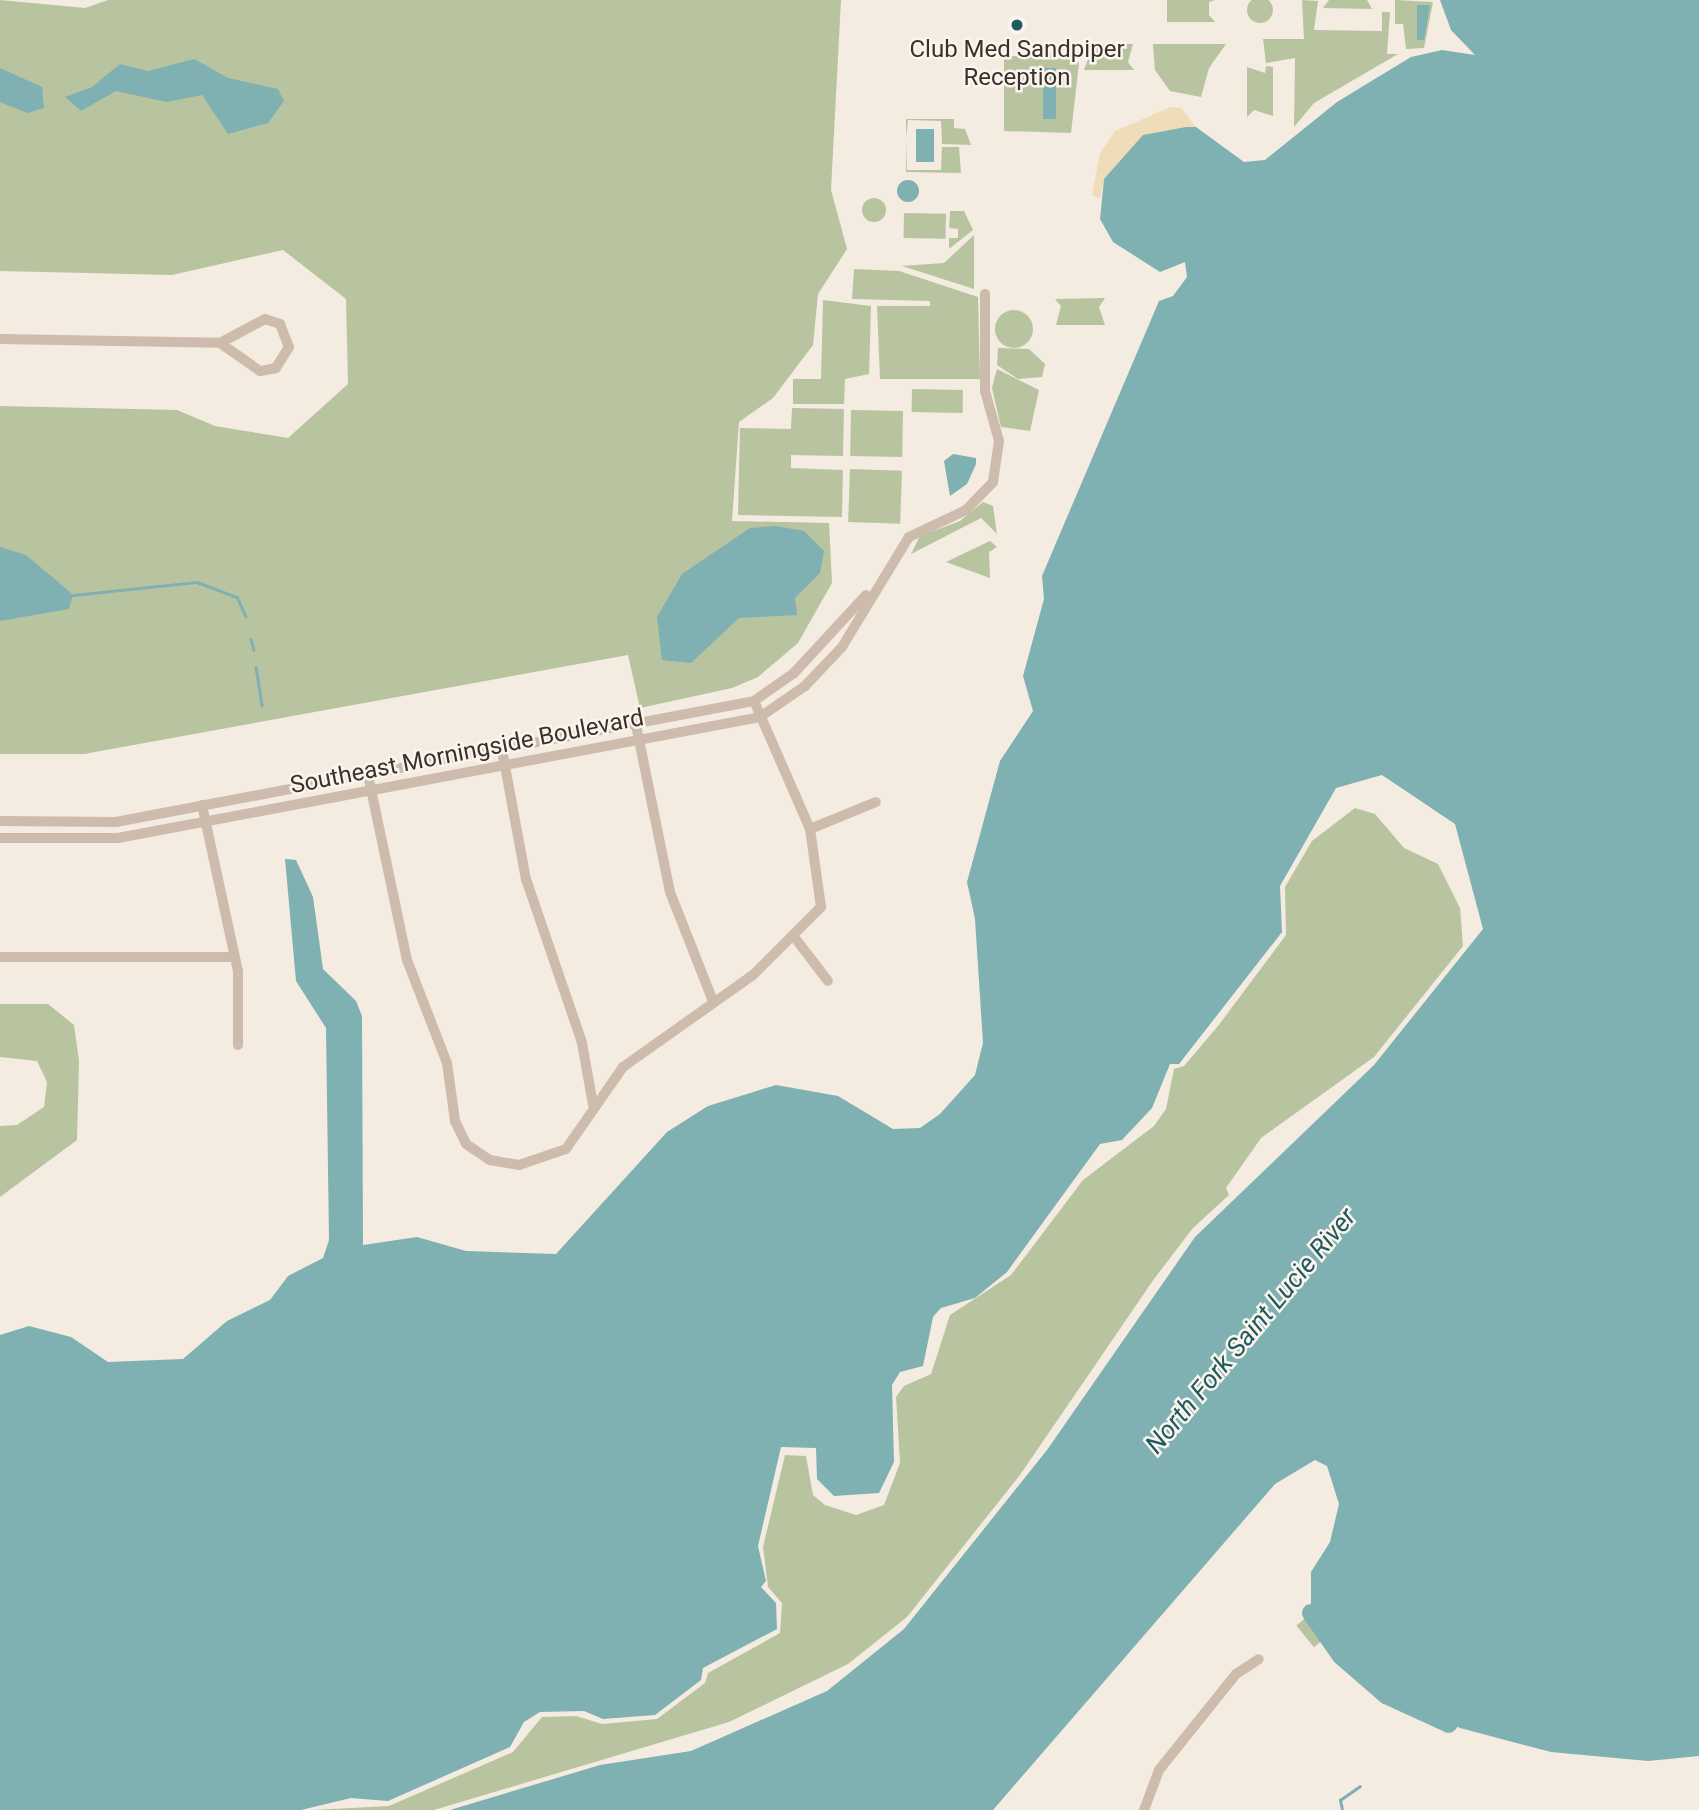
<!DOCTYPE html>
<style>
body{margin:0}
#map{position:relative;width:1699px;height:1810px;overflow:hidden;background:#f4ebe1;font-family:Roboto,sans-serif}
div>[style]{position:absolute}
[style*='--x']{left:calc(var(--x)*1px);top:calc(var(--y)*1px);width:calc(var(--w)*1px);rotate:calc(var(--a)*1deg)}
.green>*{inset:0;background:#b8c4a0;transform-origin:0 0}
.round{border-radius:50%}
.sand>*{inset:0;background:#efdcb8}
.water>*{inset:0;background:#7fb0b2;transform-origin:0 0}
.stream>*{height:2.5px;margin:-1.25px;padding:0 1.25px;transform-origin:1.25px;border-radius:1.25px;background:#7fb0b2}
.river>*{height:18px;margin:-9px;padding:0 9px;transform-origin:9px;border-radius:9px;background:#7fb0b2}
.minor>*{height:10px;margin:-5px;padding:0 5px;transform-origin:5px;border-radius:5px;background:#cdbbac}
.dots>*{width:19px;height:19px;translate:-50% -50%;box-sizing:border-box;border:4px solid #fbf5ee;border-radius:50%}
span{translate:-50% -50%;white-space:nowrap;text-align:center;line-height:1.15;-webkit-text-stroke:5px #fbf5ee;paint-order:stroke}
.poi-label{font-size:24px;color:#3b302b}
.street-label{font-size:24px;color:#3b302b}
.water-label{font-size:26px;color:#1f5a5e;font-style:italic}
</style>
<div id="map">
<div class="green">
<i class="round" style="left:1247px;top:-3px;width:26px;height:26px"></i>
<i style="clip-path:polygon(0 0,85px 8px,108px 0,841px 0,831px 190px,847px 249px,818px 294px,813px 345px,773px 398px,739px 422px,732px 521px,829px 523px,832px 583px,798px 643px,758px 677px,732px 688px,640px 708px,628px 655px,84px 754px,0 754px,0 406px,177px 410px,215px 426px,288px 438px,348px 384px,346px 299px,283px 250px,172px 275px,0 271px)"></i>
<i style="clip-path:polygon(1167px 0,1215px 0,1209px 2px,1209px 15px,1215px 22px,1167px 22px)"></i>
<i style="clip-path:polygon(1302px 0,1318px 1px,1314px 30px,1382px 31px,1382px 12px,1390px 12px,1387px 54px,1398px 54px,1314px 103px,1294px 127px,1295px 58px,1266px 63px,1263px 39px,1304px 39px)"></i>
<i style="clip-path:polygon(1367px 0,1372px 9px,1323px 8px,1329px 0)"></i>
<i style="clip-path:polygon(1395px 0,1433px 2px,1424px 48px,1406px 49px,1403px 24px,1395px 24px)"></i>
<i style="clip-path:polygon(1084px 44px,1133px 44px,1128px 62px,1134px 70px,1084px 70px,1091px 51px)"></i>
<i style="clip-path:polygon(1153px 44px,1226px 44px,1209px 68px,1201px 97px,1170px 91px,1155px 70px)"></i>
<i style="clip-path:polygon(1061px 52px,1079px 63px,1071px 133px,1004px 131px,1004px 57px)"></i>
<i style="clip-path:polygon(1266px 66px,1273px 67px,1273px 116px,1254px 110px,1247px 117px,1247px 67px,1265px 73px)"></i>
<i style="clip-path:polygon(906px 119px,954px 119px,954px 128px,965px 129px,971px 145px,942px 144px,941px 121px,908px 120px,906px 137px)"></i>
<i style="clip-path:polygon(906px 141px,907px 170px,941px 170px,942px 147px,959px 147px,961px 173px,906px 172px)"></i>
<i class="round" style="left:862px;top:198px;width:24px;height:24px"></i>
<i style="clip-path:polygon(950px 211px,964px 211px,973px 230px,949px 249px,949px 238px,958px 238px,958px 229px,949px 228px)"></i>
<i style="left:904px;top:213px;width:42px;height:25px;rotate:1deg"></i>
<i style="clip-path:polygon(974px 235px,974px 289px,902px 266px,944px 263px)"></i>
<i style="clip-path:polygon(854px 269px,899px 271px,978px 297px,980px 379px,880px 379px,877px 306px,930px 306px,930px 301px,852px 299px)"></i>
<i style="clip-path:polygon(1105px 298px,1099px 307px,1105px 325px,1056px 325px,1061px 306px,1055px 299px)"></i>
<i style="clip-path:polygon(823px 300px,871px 306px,869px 374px,845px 379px,844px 404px,793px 404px,793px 379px,821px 379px)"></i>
<i class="round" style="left:995px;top:310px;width:38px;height:38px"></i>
<i style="clip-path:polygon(998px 348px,1029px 349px,1045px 364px,1042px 377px,1018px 379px,997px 365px)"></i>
<i style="clip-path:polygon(997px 369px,1039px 390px,1030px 431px,1001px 427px,992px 388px)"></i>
<i style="left:912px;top:389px;width:51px;height:23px;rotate:1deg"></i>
<i style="clip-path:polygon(792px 408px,844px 409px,843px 456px,791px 455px,791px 468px,843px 470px,842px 517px,738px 515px,740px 428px,791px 429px)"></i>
<i style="left:851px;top:410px;width:52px;height:46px;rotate:1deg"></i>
<i style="left:850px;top:469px;width:52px;height:53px;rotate:2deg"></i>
<i style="clip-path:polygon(983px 502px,993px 506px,997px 534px,981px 518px,911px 554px,920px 536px,960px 521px)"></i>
<i style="clip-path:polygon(990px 541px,997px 547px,989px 552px,990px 578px,946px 562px)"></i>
<i style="clip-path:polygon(1355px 808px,1375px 814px,1404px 848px,1438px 864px,1460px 908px,1463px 946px,1374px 1057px,1261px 1138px,1226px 1188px,1229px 1195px,1193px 1228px,1154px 1279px,1020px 1475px,907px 1617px,848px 1664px,729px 1722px,434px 1810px,312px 1810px,389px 1806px,513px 1752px,542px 1717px,576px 1716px,602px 1724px,657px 1719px,705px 1683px,708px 1673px,780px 1633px,782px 1603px,768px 1587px,763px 1547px,785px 1455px,806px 1456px,813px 1495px,825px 1505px,856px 1515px,884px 1505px,900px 1463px,896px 1397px,904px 1386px,931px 1374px,950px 1315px,1011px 1275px,1083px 1180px,1154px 1126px,1166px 1109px,1174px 1069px,1184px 1066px,1218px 1026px,1286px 935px,1285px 887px,1312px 841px)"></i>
<i style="clip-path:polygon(0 1004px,48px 1004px,74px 1025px,79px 1061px,77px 1140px,0 1197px,0 1126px,17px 1125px,44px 1107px,47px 1082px,37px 1061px,0 1057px)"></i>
<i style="left:1308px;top:1616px;width:28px;height:15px;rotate:51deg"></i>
</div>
<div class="sand">
<i style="clip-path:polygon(1171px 107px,1181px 108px,1196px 127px,1156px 132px,1104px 179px,1100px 198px,1092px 196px,1100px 153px,1115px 131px)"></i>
</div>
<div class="water">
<i style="clip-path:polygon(1440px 0,1699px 0,1699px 1756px,1648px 1761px,1551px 1752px,1460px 1728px,1386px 1695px,1333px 1646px,1311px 1613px,1311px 1572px,1330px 1542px,1339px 1504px,1327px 1466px,1315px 1460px,1275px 1484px,993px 1810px,450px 1810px,600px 1765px,691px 1751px,827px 1691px,904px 1629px,1047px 1450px,1195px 1237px,1374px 1065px,1483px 929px,1455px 824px,1382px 775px,1336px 788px,1280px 886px,1282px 932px,1179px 1064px,1170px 1064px,1152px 1108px,1122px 1140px,1100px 1144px,1007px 1272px,975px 1298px,941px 1308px,933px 1317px,923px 1366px,900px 1372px,892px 1385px,894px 1462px,879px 1493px,834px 1496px,817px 1479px,816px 1448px,781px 1447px,758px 1546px,766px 1581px,761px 1587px,776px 1603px,777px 1629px,703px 1668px,701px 1680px,655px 1715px,603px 1719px,584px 1711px,540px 1712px,524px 1722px,510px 1747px,388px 1801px,351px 1798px,301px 1810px,0 1810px,0 1335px,29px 1326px,71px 1337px,108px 1362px,183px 1359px,227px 1321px,270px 1300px,288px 1276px,323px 1258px,329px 1240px,326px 1028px,296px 981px,285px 859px,296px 860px,313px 897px,323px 969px,356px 1001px,362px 1016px,363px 1245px,417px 1237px,466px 1251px,556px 1254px,667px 1132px,708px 1106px,776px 1085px,838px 1096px,893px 1129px,920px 1128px,940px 1114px,975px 1075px,983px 1043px,975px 919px,967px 882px,1000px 761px,1033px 711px,1023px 676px,1044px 599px,1042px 576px,1159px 301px,1173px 296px,1187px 277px,1185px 262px,1160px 272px,1113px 242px,1100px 219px,1104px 179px,1143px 135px,1186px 127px,1196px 127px,1244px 162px,1265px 160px,1337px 102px,1411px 57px,1442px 50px,1475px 55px,1451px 30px)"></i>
<i style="clip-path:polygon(1417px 5px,1430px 5px,1424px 40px,1417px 40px)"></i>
<i style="clip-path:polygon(194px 59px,228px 78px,278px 89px,284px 101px,268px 123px,228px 134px,202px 95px,167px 102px,116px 91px,81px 111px,65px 97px,92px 87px,120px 64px,148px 71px)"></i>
<i style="clip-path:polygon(0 68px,42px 87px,44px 108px,27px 113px,0 102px)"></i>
<i style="left:1043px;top:68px;width:13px;height:51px"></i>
<i style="left:916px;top:129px;width:18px;height:33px"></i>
<i class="round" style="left:897px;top:180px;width:22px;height:22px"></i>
<i style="clip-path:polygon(953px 454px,976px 458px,976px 464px,967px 484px,950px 496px,944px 461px)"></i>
<i style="clip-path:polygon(776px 526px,804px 531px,824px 551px,820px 573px,795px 598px,797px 615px,739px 618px,691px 663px,662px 660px,657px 617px,682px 574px,750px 528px)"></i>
<i style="clip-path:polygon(0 547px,26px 555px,63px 586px,73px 595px,69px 609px,0 621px)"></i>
</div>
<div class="stream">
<i style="--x:73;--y:595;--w:125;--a:-6"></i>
<i style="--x:197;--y:582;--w:43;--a:20.6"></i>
<i style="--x:237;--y:597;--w:21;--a:65"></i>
<i style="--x:251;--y:639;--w:11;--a:75"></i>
<i style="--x:256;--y:667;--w:39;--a:81"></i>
<i style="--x:1342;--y:1810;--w:10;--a:-101"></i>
<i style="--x:1340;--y:1800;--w:24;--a:-35"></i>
</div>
<div class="river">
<i style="--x:1311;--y:1613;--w:52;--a:55.1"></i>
<i style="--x:1341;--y:1656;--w:60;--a:40.9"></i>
<i style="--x:1386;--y:1695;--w:69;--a:24.7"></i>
</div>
<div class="minor">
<i style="--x:0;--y:339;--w:220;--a:1"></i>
<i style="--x:220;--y:343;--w:51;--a:-28.1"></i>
<i style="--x:265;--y:319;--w:16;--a:18"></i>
<i style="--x:280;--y:324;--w:25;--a:69"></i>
<i style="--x:289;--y:347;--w:25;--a:122"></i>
<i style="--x:276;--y:368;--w:16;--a:169"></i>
<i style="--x:260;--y:371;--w:49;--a:-145"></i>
<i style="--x:636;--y:725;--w:170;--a:78.5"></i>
<i style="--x:670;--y:892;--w:117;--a:68.5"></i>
<i style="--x:502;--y:750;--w:131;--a:79.5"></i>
<i style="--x:526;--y:879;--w:173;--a:71.1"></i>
<i style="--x:582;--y:1043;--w:62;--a:79.8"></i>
<i style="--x:368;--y:775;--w:189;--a:78.1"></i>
<i style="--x:407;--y:960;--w:110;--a:68.8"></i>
<i style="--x:447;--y:1063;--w:59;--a:82.1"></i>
<i style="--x:455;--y:1121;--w:25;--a:64"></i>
<i style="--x:466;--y:1144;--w:29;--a:34"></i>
<i style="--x:490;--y:1160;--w:29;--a:10"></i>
<i style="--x:519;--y:1165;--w:50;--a:-18.8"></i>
<i style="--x:566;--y:1149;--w:100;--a:-55.2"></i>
<i style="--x:623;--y:1067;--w:159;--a:-35.3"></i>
<i style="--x:753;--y:975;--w:96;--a:-45"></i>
<i style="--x:821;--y:907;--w:79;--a:-98"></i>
<i style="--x:810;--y:829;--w:140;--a:-113.6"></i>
<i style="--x:202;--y:805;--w:171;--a:77.8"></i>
<i style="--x:238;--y:972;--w:73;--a:90"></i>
<i style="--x:0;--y:821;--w:116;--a:0.5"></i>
<i style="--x:116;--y:822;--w:649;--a:-10.74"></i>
<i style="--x:754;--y:701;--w:49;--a:-35"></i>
<i style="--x:794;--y:673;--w:106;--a:-47.3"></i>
<i style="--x:810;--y:829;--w:71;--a:-22.2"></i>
<i style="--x:0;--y:838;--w:118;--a:0"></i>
<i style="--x:118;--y:838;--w:653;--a:-10.67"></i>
<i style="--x:760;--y:717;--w:55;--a:-34.6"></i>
<i style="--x:805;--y:686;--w:54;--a:-46.5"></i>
<i style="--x:842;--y:647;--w:129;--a:-58.7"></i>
<i style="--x:909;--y:537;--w:63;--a:-25.3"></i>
<i style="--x:966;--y:510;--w:39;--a:-46"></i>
<i style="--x:993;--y:482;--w:41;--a:-81.7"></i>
<i style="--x:999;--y:441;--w:52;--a:-105.6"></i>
<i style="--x:985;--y:391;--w:97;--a:-90"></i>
<i style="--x:795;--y:938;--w:54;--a:52.5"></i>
<i style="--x:0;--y:957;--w:230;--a:0"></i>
<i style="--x:1144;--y:1810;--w:43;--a:-69.4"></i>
<i style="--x:1159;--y:1770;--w:123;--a:-51.3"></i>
<i style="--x:1236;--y:1674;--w:27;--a:-33"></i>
</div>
<div class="dots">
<i style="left:1017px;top:25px;background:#1f5a5e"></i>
</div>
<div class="poi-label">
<span style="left:1017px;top:64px">Club Med Sandpiper<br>Reception</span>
</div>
<div class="street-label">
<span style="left:467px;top:752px;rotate:-11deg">Southeast Morningside Boulevard</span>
</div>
<div class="water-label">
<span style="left:1251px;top:1331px;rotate:-50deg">North Fork Saint Lucie River</span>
</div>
</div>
